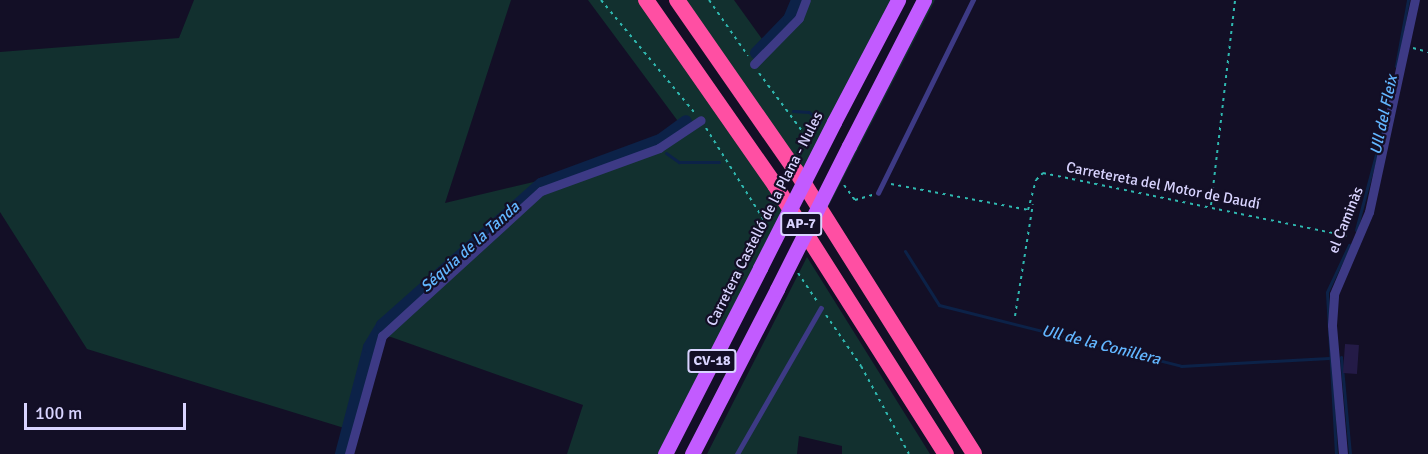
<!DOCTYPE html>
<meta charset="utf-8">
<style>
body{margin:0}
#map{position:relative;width:1428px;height:454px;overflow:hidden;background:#130f26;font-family:Signika,sans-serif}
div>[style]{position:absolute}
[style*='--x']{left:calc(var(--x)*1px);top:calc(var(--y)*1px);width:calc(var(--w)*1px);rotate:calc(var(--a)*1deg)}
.green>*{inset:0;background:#12302f}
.stream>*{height:3px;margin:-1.5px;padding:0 1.5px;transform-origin:1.5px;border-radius:1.5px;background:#0c2248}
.canal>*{height:12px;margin:-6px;padding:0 6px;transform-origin:6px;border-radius:6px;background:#0c2248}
.building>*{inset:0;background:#241b47;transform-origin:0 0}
.path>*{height:2px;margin-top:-1px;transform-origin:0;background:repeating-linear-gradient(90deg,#2fb8b0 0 3px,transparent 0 7.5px)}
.service>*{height:4.5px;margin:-2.25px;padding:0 2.25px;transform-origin:2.25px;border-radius:2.25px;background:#3d3a85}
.minor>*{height:9px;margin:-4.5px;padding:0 4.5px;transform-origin:4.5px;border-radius:4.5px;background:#3d3a85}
.primary>*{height:15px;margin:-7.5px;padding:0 7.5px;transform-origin:7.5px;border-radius:7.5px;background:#c25bff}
.motorway>*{height:16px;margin:-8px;padding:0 8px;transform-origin:8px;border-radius:8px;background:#ff4fa3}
.primary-bridge>*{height:15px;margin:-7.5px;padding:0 7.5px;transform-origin:7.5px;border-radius:7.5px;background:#c25bff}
span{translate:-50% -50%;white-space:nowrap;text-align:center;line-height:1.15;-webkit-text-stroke:4.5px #130f26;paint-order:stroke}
.shield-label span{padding:2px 4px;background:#130f26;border:2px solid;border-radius:4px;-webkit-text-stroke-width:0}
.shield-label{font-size:14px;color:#d9d4ff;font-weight:700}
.street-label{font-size:15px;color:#d9d4ff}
.water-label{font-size:16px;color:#62b6ff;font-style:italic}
.scale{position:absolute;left:24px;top:403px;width:162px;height:27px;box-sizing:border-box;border:3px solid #d9d4ff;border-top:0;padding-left:8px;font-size:18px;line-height:21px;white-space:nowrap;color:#d9d4ff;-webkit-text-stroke:4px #130f26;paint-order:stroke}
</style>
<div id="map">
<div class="green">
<i style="clip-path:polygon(194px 0,511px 0,445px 203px,542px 180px,554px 184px,660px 149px,686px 132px,588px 0,638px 0,784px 208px,658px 454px,567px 454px,583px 405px,391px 337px,382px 336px,354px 431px,87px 349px,0 212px,0 52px,179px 38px)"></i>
<i style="clip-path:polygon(684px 0,734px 0,770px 50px,807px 0,892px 0,803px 172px)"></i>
<i style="clip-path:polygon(930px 0,935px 0,827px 209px,825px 205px)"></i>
<i style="clip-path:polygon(807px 257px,930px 454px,842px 454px,842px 446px,799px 436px,797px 454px,707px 454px)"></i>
</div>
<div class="stream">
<i style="--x:1396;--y:66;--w:67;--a:-79.7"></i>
<i style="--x:793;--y:111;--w:16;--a:4"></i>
<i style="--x:809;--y:112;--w:15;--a:42"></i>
<i style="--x:666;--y:153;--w:16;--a:35"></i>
<i style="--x:679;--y:162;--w:40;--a:0"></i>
<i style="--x:1356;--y:230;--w:106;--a:-75.2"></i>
<i style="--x:905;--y:251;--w:64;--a:57.8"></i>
<i style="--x:939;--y:305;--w:250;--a:14.1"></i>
<i style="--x:1181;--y:366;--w:148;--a:-3.1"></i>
<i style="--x:1341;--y:357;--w:97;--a:84.7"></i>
<i style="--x:1336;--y:454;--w:162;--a:-93.2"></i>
<i style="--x:1327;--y:292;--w:52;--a:-64.9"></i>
</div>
<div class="canal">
<i style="--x:756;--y:53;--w:47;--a:-45.9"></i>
<i style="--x:789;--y:19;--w:21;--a:-67"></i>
<i style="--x:341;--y:454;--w:111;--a:-75.3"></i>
<i style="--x:369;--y:347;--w:26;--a:-59"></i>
<i style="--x:382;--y:325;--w:213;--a:-41.6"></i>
<i style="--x:541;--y:184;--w:127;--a:-20.3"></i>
<i style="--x:660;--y:140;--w:32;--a:-36"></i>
</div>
<div class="building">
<i style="left:1345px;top:344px;width:14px;height:29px;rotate:4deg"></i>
</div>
<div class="path">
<i style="--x:601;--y:0;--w:146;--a:50.3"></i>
<i style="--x:709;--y:0;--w:68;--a:55.1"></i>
<i style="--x:1413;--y:48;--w:16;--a:15"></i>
<i style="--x:759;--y:73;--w:87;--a:53.4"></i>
<i style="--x:706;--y:128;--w:115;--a:57.8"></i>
<i style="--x:891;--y:184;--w:139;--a:10.7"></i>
<i style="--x:1028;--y:210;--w:31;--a:-75"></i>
<i style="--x:1036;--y:180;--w:10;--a:-45"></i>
<i style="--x:1043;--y:173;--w:310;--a:11.7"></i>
<i style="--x:844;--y:185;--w:19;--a:54"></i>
<i style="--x:855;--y:200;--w:18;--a:-16"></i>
<i style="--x:1211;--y:205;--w:206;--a:-83.3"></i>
<i style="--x:798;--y:273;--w:36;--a:56"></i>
<i style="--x:826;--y:315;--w:62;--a:55.5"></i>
<i style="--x:861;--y:366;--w:100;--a:61.4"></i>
<i style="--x:1015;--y:316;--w:113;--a:-80.9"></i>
</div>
<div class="service">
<i style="--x:878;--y:193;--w:215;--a:-63.8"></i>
<i style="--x:737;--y:454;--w:168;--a:-60.1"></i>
</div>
<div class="minor">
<i style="--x:754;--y:64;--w:64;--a:-45.6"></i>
<i style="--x:799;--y:18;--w:19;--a:-69"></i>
<i style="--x:349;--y:454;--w:123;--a:-74.4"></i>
<i style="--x:382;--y:336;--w:215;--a:-42.4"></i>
<i style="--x:541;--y:191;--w:126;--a:-20"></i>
<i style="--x:659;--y:148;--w:50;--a:-33.7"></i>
<i style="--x:1343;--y:454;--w:129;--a:-94.9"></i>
<i style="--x:1332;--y:325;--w:31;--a:-86"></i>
<i style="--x:1334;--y:294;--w:89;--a:-66.9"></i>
<i style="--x:1369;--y:212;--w:217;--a:-77.8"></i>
</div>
<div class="primary">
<i style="--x:834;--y:122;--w:138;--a:-62.3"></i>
<i style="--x:849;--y:146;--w:164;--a:-62.8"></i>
<i style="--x:665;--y:454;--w:209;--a:-62.9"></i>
<i style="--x:692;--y:454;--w:186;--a:-62.7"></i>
</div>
<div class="motorway">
<i style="--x:646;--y:0;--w:226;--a:55.1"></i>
<i style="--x:775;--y:185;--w:319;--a:57.6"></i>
<i style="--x:677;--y:0;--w:208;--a:55.2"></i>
<i style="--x:796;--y:171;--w:334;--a:57.8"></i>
</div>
<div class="primary-bridge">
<i style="--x:760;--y:268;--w:164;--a:-63.1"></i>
<i style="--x:777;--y:289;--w:160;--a:-63.3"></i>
</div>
<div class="shield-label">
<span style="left:801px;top:224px">AP-7</span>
<span style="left:712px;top:361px">CV-18</span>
</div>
<div class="street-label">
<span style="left:1163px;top:186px;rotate:11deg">Carretereta del Motor de Daudí</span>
<span style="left:765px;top:219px;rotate:-63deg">Carretera Castelló de la Plana - Nules</span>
<span style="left:1346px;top:220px;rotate:-68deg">el Caminàs</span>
</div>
<div class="water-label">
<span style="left:1384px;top:115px;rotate:-78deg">Ull del Fleix</span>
<span style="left:470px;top:247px;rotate:-42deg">Séquia de la Tanda</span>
<span style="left:1101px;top:345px;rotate:14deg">Ull de la Conillera</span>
</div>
<div class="scale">100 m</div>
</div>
